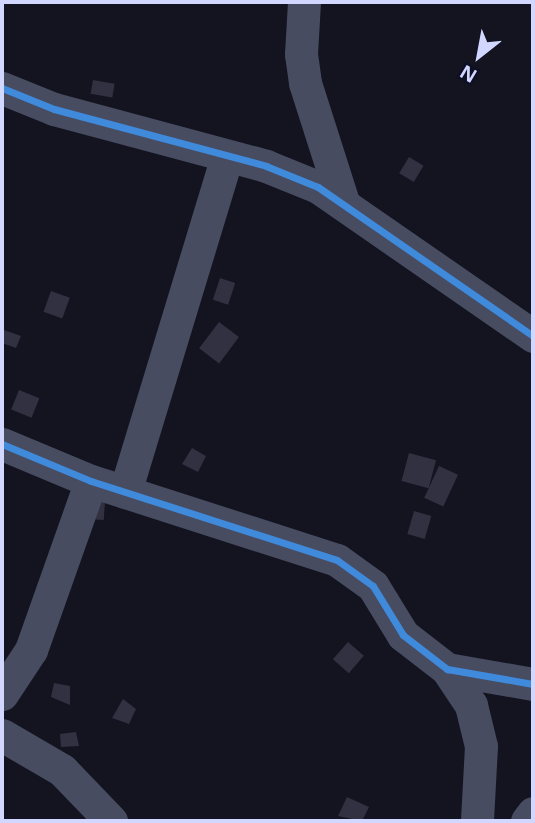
<!DOCTYPE html>
<style>
body{margin:0}
#map{position:relative;width:535px;height:823px;overflow:hidden;background:#131420;font-family:"Noto Sans",sans-serif}
div>[style]{position:absolute}
[style*='--x']{left:calc(var(--x)*1px);top:calc(var(--y)*1px);width:calc(var(--w)*1px);rotate:calc(var(--a)*1deg)}
.building>*{inset:0;background:#313142;transform-origin:0 0}
.minor>*{height:33px;margin:-16.5px;padding:0 16.5px;transform-origin:16.5px;border-radius:16.5px;background:#474c61}
.cycleway>*{height:7px;margin:-3.5px;padding:0 3.5px;transform-origin:3.5px;border-radius:3.5px;background:#408adc}
span{translate:-50% -50%;white-space:nowrap;text-align:center;line-height:1.15;-webkit-text-stroke:7px #0e0f25;paint-order:stroke}
.frame{position:absolute;inset:0;border:4px solid #d1d7ff;pointer-events:none}
.north{position:absolute;left:444px;top:21px;width:70px;height:70px;-webkit-text-stroke:5px #0e0f25;paint-order:stroke;rotate:211deg;font-size:19px;font-weight:700;line-height:28px;text-align:center;color:#d1d7ff}
.north::after{content:'';display:block;margin:auto;width:24px;height:32px;background:#d1d7ff;clip-path:polygon(50% 0,100% 100%,50% 72%,0 100%)}
</style>
<div id="map">
<div class="building">
<i style="left:93px;top:80px;width:22px;height:14px;rotate:10deg"></i>
<i style="left:409px;top:157px;width:17px;height:19px;rotate:31deg"></i>
<i style="left:220px;top:278px;width:16px;height:23px;rotate:18deg"></i>
<i style="left:51px;top:291px;width:20px;height:22px;rotate:20deg"></i>
<i style="left:219px;top:322px;width:25px;height:33px;rotate:37deg"></i>
<i style="clip-path:polygon(4px 330px,21px 336px,16px 348px,2px 343px)"></i>
<i style="left:19px;top:390px;width:22px;height:21px;rotate:22deg"></i>
<i style="clip-path:polygon(192px 448px,206px 456px,198px 472px,182px 464px)"></i>
<i style="left:409px;top:453px;width:28px;height:29px;rotate:15deg"></i>
<i style="left:439px;top:466px;width:21px;height:35px;rotate:25deg"></i>
<i style="left:89px;top:501px;width:16px;height:18px;rotate:4deg"></i>
<i style="left:414px;top:511px;width:18px;height:24px;rotate:16deg"></i>
<i style="left:348px;top:642px;width:21px;height:23px;rotate:41deg"></i>
<i style="clip-path:polygon(54px 683px,70px 686px,70px 705px,51px 697px)"></i>
<i style="clip-path:polygon(123px 699px,136px 709px,129px 724px,112px 718px)"></i>
<i style="clip-path:polygon(76px 732px,79px 746px,61px 747px,60px 734px)"></i>
<i style="clip-path:polygon(347px 797px,369px 807px,362px 821px,338px 816px)"></i>
</div>
<div class="minor">
<i style="--x:304;--y:2;--w:52;--a:93.3"></i>
<i style="--x:301;--y:54;--w:29;--a:82"></i>
<i style="--x:305;--y:83;--w:125;--a:72.3"></i>
<i style="--x:2;--y:88;--w:56;--a:22"></i>
<i style="--x:54;--y:109;--w:220;--a:15"></i>
<i style="--x:266;--y:166;--w:56;--a:22"></i>
<i style="--x:318;--y:187;--w:262;--a:34.7"></i>
<i style="--x:2;--y:444;--w:96;--a:22.6"></i>
<i style="--x:91;--y:481;--w:258;--a:17.8"></i>
<i style="--x:337;--y:560;--w:44;--a:35.8"></i>
<i style="--x:373;--y:586;--w:57;--a:58.5"></i>
<i style="--x:403;--y:635;--w:56;--a:37.7"></i>
<i style="--x:447;--y:669;--w:87;--a:9.9"></i>
<i style="--x:125;--y:492;--w:350;--a:-73.1"></i>
<i style="--x:447;--y:669;--w:43;--a:56.3"></i>
<i style="--x:471;--y:705;--w:42;--a:76.3"></i>
<i style="--x:481;--y:746;--w:75;--a:93.1"></i>
<i style="--x:2;--y:694;--w:53;--a:-56.6"></i>
<i style="--x:31;--y:650;--w:179;--a:-70.5"></i>
<i style="--x:2;--y:735;--w:69;--a:30.3"></i>
<i style="--x:62;--y:770;--w:71;--a:46.1"></i>
<i style="--x:527;--y:821;--w:10;--a:-53"></i>
</div>
<div class="cycleway">
<i style="--x:2;--y:88;--w:56;--a:22"></i>
<i style="--x:54;--y:109;--w:220;--a:15"></i>
<i style="--x:266;--y:166;--w:56;--a:22"></i>
<i style="--x:318;--y:187;--w:262;--a:34.7"></i>
<i style="--x:2;--y:444;--w:96;--a:22.6"></i>
<i style="--x:91;--y:481;--w:258;--a:17.8"></i>
<i style="--x:337;--y:560;--w:44;--a:35.8"></i>
<i style="--x:373;--y:586;--w:57;--a:58.5"></i>
<i style="--x:403;--y:635;--w:56;--a:37.7"></i>
<i style="--x:447;--y:669;--w:87;--a:9.9"></i>
</div>
<div class="frame"></div>
<div class="north">N</div>
</div>
